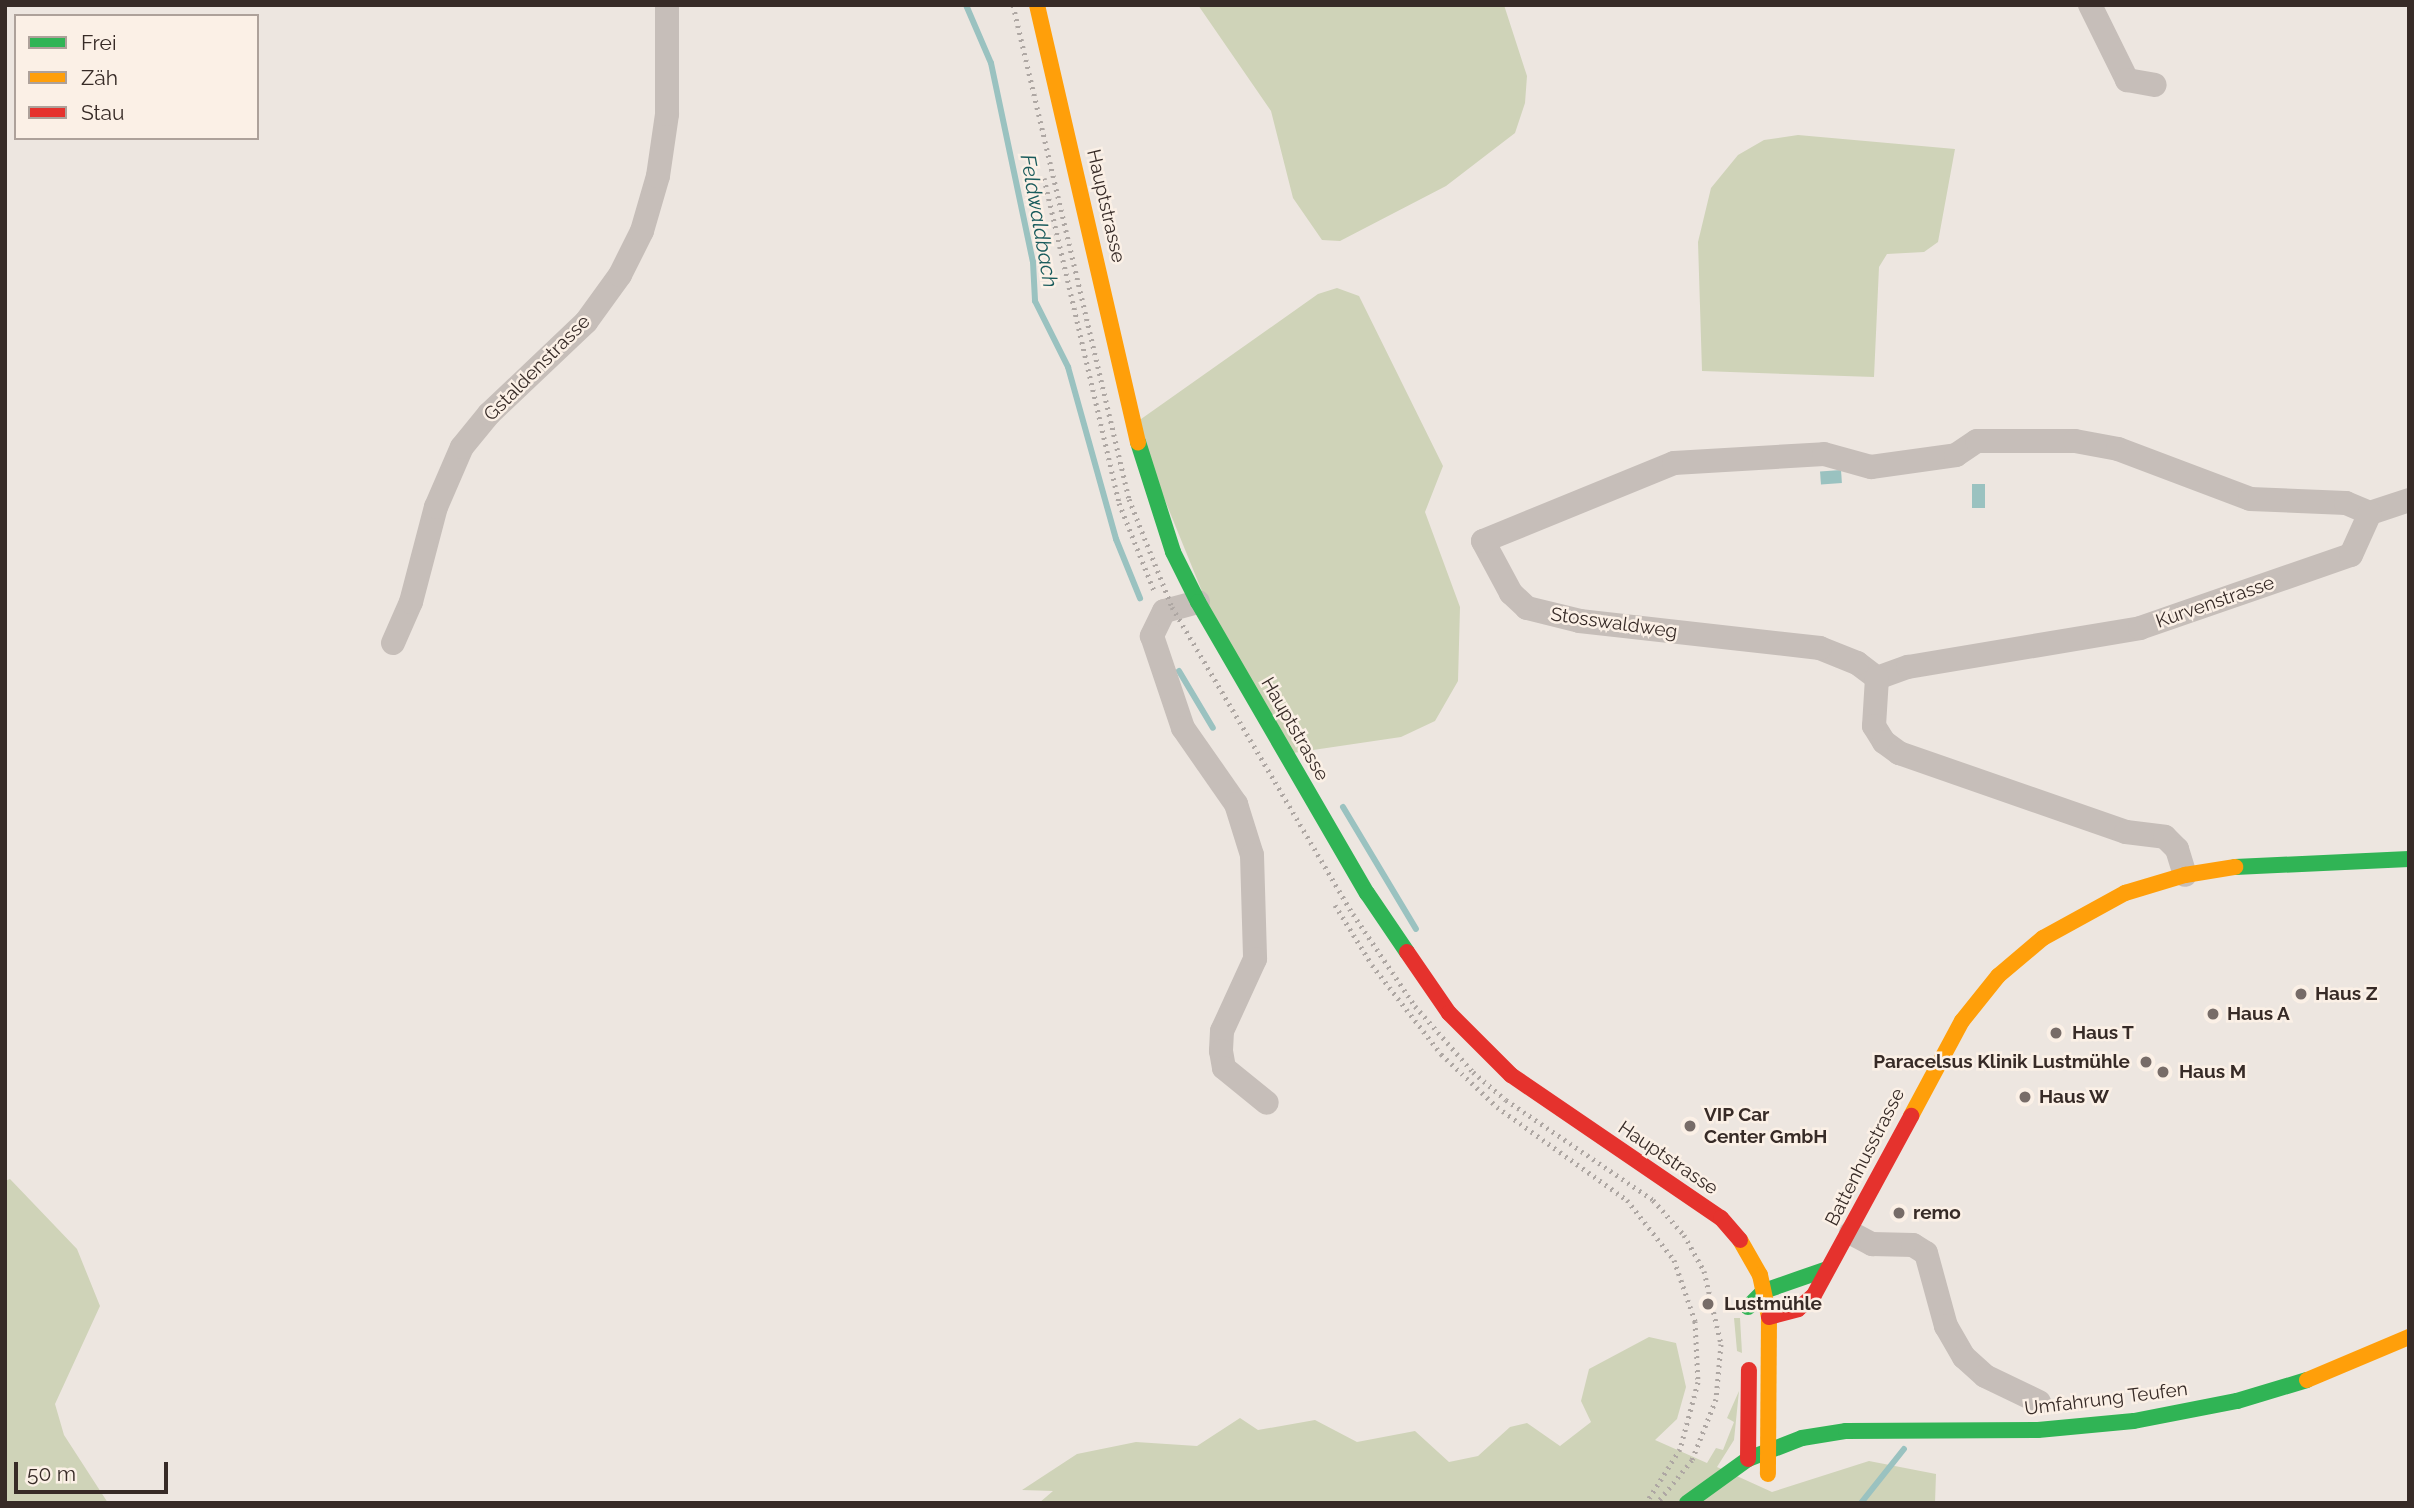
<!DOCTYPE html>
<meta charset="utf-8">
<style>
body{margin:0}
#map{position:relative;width:2414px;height:1508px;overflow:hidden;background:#ede6e0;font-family:Raleway,sans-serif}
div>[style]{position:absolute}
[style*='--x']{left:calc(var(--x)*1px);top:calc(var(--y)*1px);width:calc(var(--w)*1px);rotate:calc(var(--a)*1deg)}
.green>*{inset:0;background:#cfd3b8}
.water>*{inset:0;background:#9ac2c0;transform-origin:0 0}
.stream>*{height:6px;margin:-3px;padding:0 3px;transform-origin:3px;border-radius:3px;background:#9ac2c0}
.street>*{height:24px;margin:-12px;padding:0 12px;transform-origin:12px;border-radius:12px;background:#c6beb9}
.fast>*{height:16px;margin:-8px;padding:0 8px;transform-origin:8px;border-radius:8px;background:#30b455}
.slow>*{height:16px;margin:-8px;padding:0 8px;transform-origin:8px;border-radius:8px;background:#ff9f0a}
.jam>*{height:16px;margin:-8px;padding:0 8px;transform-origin:8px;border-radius:8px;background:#e5322d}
.rail>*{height:5px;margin-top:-2.5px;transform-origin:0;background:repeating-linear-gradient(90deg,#aea7a3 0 2px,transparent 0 7px)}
.dots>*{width:19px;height:19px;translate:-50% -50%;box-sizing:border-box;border:4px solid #fbf0e6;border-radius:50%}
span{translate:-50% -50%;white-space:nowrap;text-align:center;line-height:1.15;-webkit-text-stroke:5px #fbf0e6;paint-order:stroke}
.street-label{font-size:19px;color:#372b27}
.poi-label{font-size:19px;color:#372b27;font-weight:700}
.left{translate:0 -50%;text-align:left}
.right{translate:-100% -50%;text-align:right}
.water-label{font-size:21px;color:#195b5c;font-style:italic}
.frame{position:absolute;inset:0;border:7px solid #372b27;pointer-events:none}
.legend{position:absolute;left:14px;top:14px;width:245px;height:126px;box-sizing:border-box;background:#fbf0e6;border:2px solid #ada19a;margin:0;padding:9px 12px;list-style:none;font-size:21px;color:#372b27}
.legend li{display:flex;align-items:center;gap:14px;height:35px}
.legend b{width:35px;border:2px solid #ada19a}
.scale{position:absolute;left:14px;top:1462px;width:154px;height:32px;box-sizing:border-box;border:4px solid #372b27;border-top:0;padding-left:9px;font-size:21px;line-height:24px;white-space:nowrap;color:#372b27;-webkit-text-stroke:5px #fbf0e6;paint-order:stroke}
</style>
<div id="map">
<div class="green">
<i style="clip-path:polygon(1198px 5px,1504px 5px,1527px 76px,1525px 103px,1515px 133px,1446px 186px,1340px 241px,1322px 240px,1293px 198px,1271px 111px)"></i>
<i style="clip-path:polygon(1798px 135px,1955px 149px,1938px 242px,1924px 252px,1887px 254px,1879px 267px,1874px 377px,1702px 371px,1698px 242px,1711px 188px,1738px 155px,1764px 140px)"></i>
<i style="clip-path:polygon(1337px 288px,1359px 296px,1443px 466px,1425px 512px,1460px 607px,1458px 681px,1435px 721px,1401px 737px,1286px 754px,1225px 648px,1134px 424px,1318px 294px)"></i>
<i style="clip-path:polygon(10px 1179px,77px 1249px,100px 1306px,55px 1404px,64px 1435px,108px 1503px,5px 1503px,5px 1181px)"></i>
<i style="clip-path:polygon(1734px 1318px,1740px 1318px,1742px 1353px,1737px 1351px)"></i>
<i style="clip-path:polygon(1649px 1337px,1676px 1343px,1686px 1387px,1677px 1419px,1655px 1440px,1707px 1463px,1716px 1448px,1723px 1450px,1734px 1422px,1727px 1418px,1739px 1391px,1734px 1440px,1717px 1467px,1772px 1492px,1869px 1461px,1936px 1474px,1935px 1503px,1039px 1503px,1053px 1491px,1022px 1490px,1077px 1454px,1136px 1442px,1197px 1446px,1240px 1418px,1258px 1430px,1315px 1420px,1357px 1442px,1415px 1431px,1449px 1462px,1478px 1456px,1510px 1427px,1527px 1423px,1560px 1446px,1591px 1422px,1581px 1401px,1589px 1369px)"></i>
</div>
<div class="water">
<i style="left:1841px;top:470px;width:13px;height:21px;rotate:86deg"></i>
<i style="left:1972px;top:484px;width:13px;height:24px"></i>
</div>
<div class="stream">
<i style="--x:966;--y:5;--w:63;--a:66.7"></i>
<i style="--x:991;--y:63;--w:203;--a:78.1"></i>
<i style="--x:1033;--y:262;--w:39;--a:87"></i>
<i style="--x:1035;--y:301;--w:74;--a:63.4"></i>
<i style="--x:1068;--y:367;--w:179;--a:74.4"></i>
<i style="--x:1116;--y:539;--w:64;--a:67.9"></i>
<i style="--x:1179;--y:671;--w:66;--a:59.2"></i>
<i style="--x:1343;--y:807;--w:142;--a:59.1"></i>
<i style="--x:1861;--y:1503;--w:69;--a:-51.5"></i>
</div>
<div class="street">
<i style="--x:2090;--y:5;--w:84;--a:63.7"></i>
<i style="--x:2127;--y:80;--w:28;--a:10"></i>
<i style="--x:2370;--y:513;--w:41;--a:-18.4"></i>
<i style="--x:1198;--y:602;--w:35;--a:165"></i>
<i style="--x:1164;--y:611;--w:28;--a:116"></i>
<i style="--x:1152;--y:636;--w:97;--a:71.4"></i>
<i style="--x:1183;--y:728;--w:93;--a:55.1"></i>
<i style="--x:1236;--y:804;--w:53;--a:72.6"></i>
<i style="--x:1252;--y:855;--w:104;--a:88.3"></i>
<i style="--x:1255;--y:959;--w:79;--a:114.6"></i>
<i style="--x:1222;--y:1031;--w:20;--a:93"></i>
<i style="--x:1221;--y:1051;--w:17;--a:80"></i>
<i style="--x:1224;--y:1068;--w:55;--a:39.1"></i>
<i style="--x:393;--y:643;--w:45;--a:-66.3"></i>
<i style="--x:411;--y:602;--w:98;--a:-75.3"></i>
<i style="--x:436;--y:507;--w:65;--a:-66.6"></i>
<i style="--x:462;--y:447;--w:43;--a:-50.7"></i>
<i style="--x:489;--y:414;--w:134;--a:-43.5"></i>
<i style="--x:586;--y:322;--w:58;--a:-54.1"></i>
<i style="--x:620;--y:275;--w:49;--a:-63.4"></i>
<i style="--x:642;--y:231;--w:57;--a:-73.8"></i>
<i style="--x:658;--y:176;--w:63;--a:-81.7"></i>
<i style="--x:667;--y:114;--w:109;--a:-90"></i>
<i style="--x:1877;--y:678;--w:25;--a:-143"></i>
<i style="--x:1857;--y:663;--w:40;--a:-158"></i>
<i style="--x:1820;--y:648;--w:242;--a:-173.6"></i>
<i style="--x:1580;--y:621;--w:55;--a:-166.2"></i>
<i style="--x:1527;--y:608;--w:22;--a:-137"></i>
<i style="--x:1511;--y:593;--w:59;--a:-118.3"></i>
<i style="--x:1483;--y:541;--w:206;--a:-22.2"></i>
<i style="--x:1674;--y:463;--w:150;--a:-3.4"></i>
<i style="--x:1824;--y:454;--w:49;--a:15.5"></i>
<i style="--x:1871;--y:467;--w:86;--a:-8"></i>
<i style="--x:1956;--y:455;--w:25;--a:-34"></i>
<i style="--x:1977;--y:441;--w:98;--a:0"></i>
<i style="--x:2075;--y:441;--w:44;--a:10.5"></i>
<i style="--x:2118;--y:449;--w:141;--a:20.7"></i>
<i style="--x:2250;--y:499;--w:96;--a:2.4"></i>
<i style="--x:2346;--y:503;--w:26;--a:23"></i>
<i style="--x:1877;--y:678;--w:33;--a:-20"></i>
<i style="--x:1908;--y:667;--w:235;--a:-9.5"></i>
<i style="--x:2140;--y:628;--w:223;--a:-19.1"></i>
<i style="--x:2351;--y:555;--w:46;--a:-65.7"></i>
<i style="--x:1877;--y:678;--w:48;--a:93.6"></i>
<i style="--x:1874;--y:726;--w:19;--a:58"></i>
<i style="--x:1884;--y:742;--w:19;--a:36"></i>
<i style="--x:1899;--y:753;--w:240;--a:19.2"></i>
<i style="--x:2126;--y:832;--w:39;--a:7"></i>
<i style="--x:2165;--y:837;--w:17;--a:45"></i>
<i style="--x:2177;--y:849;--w:27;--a:73"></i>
<i style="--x:1851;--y:1233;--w:24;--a:28"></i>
<i style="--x:1872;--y:1244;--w:41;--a:1.4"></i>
<i style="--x:1913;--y:1245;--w:15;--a:32"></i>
<i style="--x:1926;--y:1253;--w:76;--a:74.7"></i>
<i style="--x:1946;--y:1326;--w:36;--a:60"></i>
<i style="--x:1964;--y:1357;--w:28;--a:42"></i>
<i style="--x:1985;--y:1376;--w:60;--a:25.7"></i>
</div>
<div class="fast">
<i style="--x:1138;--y:442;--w:115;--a:72.3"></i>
<i style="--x:1173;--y:552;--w:56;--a:63.4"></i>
<i style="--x:1198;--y:602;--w:337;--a:59.9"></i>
<i style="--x:1367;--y:893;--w:71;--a:55.9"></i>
<i style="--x:2235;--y:867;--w:174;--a:-2.6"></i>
<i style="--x:1748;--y:1307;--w:23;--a:-45"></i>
<i style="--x:1764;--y:1291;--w:67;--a:-19.2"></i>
<i style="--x:1687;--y:1503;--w:75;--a:-35.8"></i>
<i style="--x:1748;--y:1459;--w:58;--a:-21.3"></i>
<i style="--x:1802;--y:1438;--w:45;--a:-9"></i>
<i style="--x:1846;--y:1431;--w:192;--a:-0.3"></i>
<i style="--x:2038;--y:1430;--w:96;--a:-5.4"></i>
<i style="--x:2134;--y:1421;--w:105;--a:-11"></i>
<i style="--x:2237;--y:1401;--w:73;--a:-16.7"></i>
</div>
<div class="slow">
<i style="--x:1037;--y:5;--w:449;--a:77"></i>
<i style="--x:1911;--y:1116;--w:108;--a:-61.8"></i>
<i style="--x:1962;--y:1021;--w:58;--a:-51.3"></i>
<i style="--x:1998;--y:976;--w:59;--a:-40.2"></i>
<i style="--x:2043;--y:938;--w:94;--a:-28.8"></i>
<i style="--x:2125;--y:893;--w:63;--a:-16.7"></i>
<i style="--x:2185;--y:875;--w:51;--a:-9.1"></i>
<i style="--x:1740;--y:1240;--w:40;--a:60.3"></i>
<i style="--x:1760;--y:1275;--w:43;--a:77.9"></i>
<i style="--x:1769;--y:1317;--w:157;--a:90.4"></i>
<i style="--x:2307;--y:1380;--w:111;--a:-22.9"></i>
</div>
<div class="jam">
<i style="--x:1407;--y:952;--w:74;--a:55.5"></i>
<i style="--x:1449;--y:1013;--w:88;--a:45"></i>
<i style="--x:1511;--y:1075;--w:254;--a:34.3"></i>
<i style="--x:1721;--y:1218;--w:29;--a:49"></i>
<i style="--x:1769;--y:1317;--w:30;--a:-15"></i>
<i style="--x:1798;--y:1309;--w:21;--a:-41"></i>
<i style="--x:1814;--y:1295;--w:204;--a:-61.5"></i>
<i style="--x:1748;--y:1459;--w:89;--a:-89.4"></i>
</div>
<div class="rail">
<i style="--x:1013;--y:5;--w:507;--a:76.79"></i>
<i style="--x:1129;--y:499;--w:116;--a:68.3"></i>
<i style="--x:1172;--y:607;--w:356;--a:59.5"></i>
<i style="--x:1353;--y:914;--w:111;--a:56"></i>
<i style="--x:1415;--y:1006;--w:88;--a:48.7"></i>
<i style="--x:1473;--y:1072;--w:43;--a:40.3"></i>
<i style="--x:1506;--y:1100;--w:178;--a:34.2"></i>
<i style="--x:1653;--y:1200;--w:47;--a:48.5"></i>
<i style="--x:1684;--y:1235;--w:41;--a:60.9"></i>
<i style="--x:1704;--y:1271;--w:75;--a:76.9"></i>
<i style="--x:1721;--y:1344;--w:55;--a:95.2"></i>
<i style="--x:1716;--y:1399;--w:66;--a:111.5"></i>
<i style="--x:1692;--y:1460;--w:55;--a:129.1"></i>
<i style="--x:1044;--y:178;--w:334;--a:77"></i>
<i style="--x:1119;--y:503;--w:97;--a:68.2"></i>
<i style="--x:1335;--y:905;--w:70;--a:58.3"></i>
<i style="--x:1372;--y:965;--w:113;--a:52.2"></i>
<i style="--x:1441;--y:1054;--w:77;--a:43.4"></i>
<i style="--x:1497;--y:1107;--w:160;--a:35.6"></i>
<i style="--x:1627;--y:1200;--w:76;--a:51.9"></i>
<i style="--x:1674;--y:1260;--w:65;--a:71"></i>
<i style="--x:1695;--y:1321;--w:61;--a:87.2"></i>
<i style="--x:1698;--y:1382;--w:69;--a:105"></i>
<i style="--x:1680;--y:1449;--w:64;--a:122.2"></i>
</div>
<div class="dots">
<i style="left:2301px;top:994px;background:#776c68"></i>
<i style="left:2213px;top:1014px;background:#776c68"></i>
<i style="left:2056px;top:1033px;background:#776c68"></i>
<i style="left:2146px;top:1062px;background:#776c68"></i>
<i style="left:2163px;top:1072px;background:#776c68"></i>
<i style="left:2025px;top:1097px;background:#776c68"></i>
<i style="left:1690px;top:1126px;background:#776c68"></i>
<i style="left:1899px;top:1213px;background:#776c68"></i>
<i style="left:1708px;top:1304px;background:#776c68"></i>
</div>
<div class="street-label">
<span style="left:1106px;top:206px;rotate:77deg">Hauptstrasse</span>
<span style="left:537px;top:368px;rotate:-45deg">Gstaldenstrasse</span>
<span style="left:2215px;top:602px;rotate:-19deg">Kurvenstrasse</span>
<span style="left:1614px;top:623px;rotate:8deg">Stosswaldweg</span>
<span style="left:1295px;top:729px;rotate:60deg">Hauptstrasse</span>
<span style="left:1865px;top:1157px;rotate:-63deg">Battenhusstrasse</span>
<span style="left:1668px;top:1158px;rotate:34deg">Hauptstrasse</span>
<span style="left:2106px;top:1399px;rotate:-7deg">Umfahrung Teufen</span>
</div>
<div class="poi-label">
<span class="left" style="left:2315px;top:994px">Haus Z</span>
<span class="left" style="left:2227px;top:1014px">Haus A</span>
<span class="left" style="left:2072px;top:1033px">Haus T</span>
<span class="right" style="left:2130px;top:1062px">Paracelsus Klinik Lustmühle</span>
<span class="left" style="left:2179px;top:1072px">Haus M</span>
<span class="left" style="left:2039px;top:1097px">Haus W</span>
<span class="left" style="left:1704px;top:1126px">VIP Car<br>Center GmbH</span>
<span class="left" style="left:1913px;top:1213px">remo</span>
<span class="left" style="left:1724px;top:1304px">Lustmühle</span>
</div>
<div class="water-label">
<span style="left:1039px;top:221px;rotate:80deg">Feldwaldbach</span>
</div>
<div class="frame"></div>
<ul class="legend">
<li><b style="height:9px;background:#30b455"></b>Frei</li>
<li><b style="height:9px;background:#ff9f0a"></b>Zäh</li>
<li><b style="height:9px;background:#e5322d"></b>Stau</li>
</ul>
<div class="scale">50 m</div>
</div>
